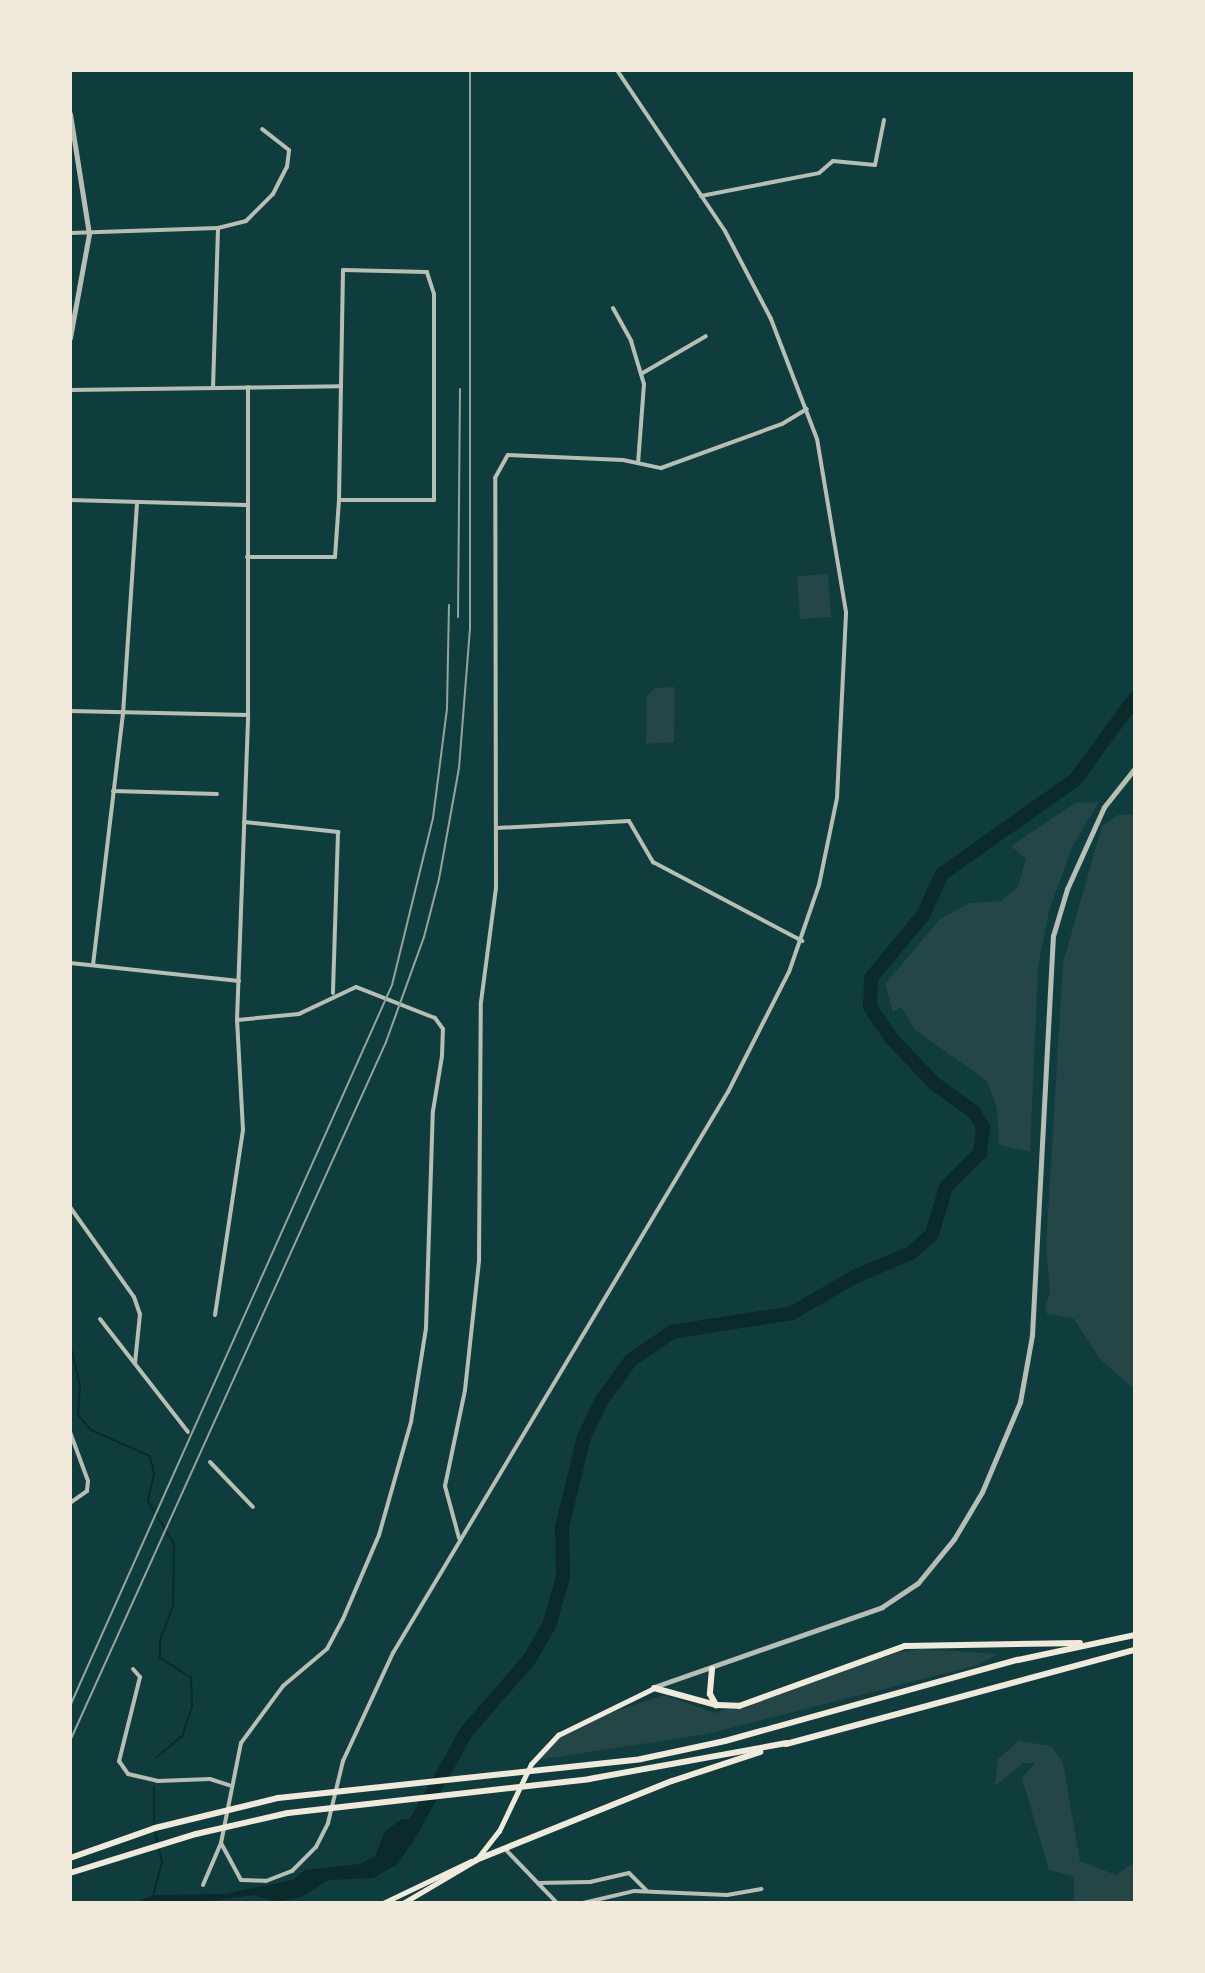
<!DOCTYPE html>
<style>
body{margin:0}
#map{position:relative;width:1205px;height:1973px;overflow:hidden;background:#0f3d3e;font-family:"PT Sans",sans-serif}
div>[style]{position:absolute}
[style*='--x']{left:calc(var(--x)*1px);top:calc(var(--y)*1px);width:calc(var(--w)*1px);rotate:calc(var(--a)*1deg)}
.green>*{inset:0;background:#244646;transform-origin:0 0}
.water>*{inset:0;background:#0a2a2b}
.stream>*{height:2px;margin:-1px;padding:0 1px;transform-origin:1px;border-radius:1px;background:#0a2a2b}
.river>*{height:14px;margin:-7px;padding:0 7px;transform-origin:7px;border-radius:7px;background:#0a2a2b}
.minor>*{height:4px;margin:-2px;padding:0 2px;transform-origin:2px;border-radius:2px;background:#b8beb3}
.tertiary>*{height:5px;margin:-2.5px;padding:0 2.5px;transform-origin:2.5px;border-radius:2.5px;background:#b8beb3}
.secondary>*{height:5px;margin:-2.5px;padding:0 2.5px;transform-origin:2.5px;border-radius:2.5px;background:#f1e9da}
.trunk>*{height:6px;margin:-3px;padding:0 3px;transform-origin:3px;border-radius:3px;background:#f1e9da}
.rail>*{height:2px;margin:-1px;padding:0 1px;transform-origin:1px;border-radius:1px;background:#97a49c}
span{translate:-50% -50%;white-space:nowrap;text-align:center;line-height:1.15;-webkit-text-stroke:8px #f1e9da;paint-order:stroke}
.frame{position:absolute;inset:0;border:72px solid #f1e9da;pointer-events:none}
</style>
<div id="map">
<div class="green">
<i style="left:828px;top:574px;width:43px;height:31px;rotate:86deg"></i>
<i style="clip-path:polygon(675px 687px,674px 742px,646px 744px,647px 696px,655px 688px)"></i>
<i style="clip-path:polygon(1099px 802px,1072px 847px,1049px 911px,1038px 967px,1030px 1152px,999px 1145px,997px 1108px,987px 1081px,914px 1029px,901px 1007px,893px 1012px,885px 984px,940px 919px,970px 903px,1001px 901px,1018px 887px,1026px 859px,1011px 846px,1075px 803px)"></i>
<i style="clip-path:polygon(1118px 815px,1135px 815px,1135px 1390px,1100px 1359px,1074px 1319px,1047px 1314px,1045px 1307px,1050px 1294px,1046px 1247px,1063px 963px,1102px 826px)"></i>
<i style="clip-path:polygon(923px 1649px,998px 1654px,978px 1665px,707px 1734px,537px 1760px,572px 1726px,664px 1695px,715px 1713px,899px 1652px)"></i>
<i style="clip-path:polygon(1019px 1741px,1051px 1746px,1063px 1763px,1080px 1861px,1116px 1875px,1135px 1862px,1135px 1903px,1074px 1903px,1074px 1876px,1049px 1870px,1022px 1778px,1035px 1763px,1023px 1763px,995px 1786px,998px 1759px)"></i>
</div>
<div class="water">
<i style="clip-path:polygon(402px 1819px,411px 1819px,414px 1839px,398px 1864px,373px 1878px,329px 1880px,301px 1897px,277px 1902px,253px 1895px,201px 1903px,136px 1903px,153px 1895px,224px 1894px,293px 1880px,305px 1870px,360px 1864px,375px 1856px,385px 1831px)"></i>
</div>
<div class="stream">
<i style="--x:70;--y:1344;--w:42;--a:76.3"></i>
<i style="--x:80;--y:1385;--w:30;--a:94"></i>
<i style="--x:78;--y:1415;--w:20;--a:49"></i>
<i style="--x:91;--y:1430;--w:64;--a:23.8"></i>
<i style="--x:150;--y:1456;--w:18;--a:77"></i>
<i style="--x:154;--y:1474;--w:28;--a:103"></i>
<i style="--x:148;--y:1501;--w:50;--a:58.8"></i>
<i style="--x:174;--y:1544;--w:62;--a:90.9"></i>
<i style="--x:173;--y:1606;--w:36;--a:111"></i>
<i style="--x:160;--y:1640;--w:18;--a:90"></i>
<i style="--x:160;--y:1658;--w:36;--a:32"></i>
<i style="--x:191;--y:1677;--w:29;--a:88"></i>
<i style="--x:192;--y:1706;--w:32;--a:108"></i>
<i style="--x:182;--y:1736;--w:33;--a:140"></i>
<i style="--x:154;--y:1826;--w:39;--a:-90"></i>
<i style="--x:153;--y:1896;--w:35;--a:-75"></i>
<i style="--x:162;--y:1862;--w:31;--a:-103"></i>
</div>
<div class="river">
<i style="--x:406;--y:1840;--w:125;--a:-60.8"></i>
<i style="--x:467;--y:1731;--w:94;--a:-48.9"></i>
<i style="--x:529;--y:1660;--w:39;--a:-60"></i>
<i style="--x:549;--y:1626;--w:51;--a:-74.1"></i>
<i style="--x:563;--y:1577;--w:50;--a:-91.1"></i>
<i style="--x:562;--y:1527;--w:93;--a:-76.3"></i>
<i style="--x:584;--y:1437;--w:41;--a:-64.1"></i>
<i style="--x:602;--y:1400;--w:49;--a:-54.1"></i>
<i style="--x:631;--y:1360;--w:50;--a:-34.3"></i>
<i style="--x:672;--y:1332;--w:121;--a:-9"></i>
<i style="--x:792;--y:1313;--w:74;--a:-30"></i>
<i style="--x:856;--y:1276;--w:60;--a:-22.7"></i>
<i style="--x:911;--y:1253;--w:28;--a:-42"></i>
<i style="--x:932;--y:1234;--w:49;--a:-73.4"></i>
<i style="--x:946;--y:1187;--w:48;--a:-45"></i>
<i style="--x:980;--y:1153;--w:26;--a:-83"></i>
<i style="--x:983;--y:1127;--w:17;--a:-121"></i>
<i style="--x:974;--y:1112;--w:48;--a:-144.3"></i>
<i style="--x:935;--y:1084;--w:64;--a:-133.7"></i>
<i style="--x:891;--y:1038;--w:37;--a:-124"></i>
<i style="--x:870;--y:1007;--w:29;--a:-88"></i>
<i style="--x:871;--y:978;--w:82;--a:-50.5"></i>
<i style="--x:923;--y:915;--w:45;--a:-65.1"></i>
<i style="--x:942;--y:874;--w:163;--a:-35.3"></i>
<i style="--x:1075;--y:780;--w:102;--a:-53.8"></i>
</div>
<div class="minor">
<i style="--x:701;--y:196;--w:120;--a:-11"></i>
<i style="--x:819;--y:173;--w:18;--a:-41"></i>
<i style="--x:833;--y:161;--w:42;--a:5.4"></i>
<i style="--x:875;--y:165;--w:46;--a:-78.7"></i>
<i style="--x:70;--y:233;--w:148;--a:-1.9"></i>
<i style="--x:218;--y:228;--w:29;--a:-14"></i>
<i style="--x:246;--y:221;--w:38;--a:-45"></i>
<i style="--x:273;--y:194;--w:30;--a:-63"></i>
<i style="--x:287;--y:167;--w:17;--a:-83"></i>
<i style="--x:289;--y:150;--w:34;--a:-142"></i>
<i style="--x:613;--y:308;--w:38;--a:61"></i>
<i style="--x:631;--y:341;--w:45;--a:73.2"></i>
<i style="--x:644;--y:384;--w:79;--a:94.3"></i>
<i style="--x:641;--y:374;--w:75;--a:-30.3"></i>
<i style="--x:213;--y:388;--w:160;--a:-88.2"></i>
<i style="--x:70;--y:390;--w:271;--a:-0.8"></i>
<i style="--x:70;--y:500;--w:176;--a:1.6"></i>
<i style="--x:247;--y:557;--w:88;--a:0"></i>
<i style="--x:335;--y:557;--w:57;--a:-86"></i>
<i style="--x:339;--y:500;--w:95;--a:0"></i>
<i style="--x:434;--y:500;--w:206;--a:-90"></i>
<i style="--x:434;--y:294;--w:23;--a:-108"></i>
<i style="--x:427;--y:272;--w:84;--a:-178.6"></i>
<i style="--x:343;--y:270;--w:230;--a:91"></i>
<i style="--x:70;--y:711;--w:178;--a:1.3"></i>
<i style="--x:113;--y:791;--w:104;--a:1.7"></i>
<i style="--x:244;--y:822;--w:95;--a:6.1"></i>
<i style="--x:338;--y:832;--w:161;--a:91.8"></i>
<i style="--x:497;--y:828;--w:132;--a:-3"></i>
<i style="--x:629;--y:821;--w:48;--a:59.7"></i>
<i style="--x:653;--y:862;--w:169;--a:27.9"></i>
<i style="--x:70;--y:963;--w:170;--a:6.1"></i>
<i style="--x:93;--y:965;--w:253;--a:-83.2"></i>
<i style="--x:123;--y:714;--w:211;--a:-86.2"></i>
<i style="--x:70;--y:1207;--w:110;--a:54.6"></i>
<i style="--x:134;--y:1297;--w:18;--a:71"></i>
<i style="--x:140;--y:1314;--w:49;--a:95.8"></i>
<i style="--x:215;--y:1315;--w:187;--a:-81.4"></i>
<i style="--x:243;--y:1130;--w:110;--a:-93.1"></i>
<i style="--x:237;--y:1020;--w:305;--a:-87.9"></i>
<i style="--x:248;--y:715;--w:328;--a:-90"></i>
<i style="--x:100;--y:1319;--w:143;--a:52.1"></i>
<i style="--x:70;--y:1432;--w:52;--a:69.8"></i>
<i style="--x:88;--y:1481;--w:10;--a:96"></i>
<i style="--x:87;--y:1491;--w:21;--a:145"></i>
<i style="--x:210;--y:1462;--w:62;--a:46.3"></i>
<i style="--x:459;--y:1538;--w:54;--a:-105.1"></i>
<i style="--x:445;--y:1486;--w:98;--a:-78.2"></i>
<i style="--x:465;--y:1390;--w:130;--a:-83.8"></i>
<i style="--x:479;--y:1261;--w:259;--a:-89.6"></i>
<i style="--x:481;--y:1002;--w:115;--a:-82.5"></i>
<i style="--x:496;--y:888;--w:410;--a:-90.1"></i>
<i style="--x:495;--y:478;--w:26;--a:-61"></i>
<i style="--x:508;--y:455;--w:115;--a:2.5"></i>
<i style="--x:623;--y:460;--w:39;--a:12"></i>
<i style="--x:661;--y:468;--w:129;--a:-20"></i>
<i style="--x:782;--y:424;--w:29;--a:-31"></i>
<i style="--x:133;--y:1669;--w:11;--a:49"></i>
<i style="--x:140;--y:1677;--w:87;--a:104"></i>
<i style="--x:119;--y:1761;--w:16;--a:55"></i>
<i style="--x:128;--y:1774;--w:31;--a:13"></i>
<i style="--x:158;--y:1781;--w:52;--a:-2.2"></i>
<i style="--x:210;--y:1779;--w:20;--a:18"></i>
<i style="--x:221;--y:1843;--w:42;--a:61.6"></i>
<i style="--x:241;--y:1880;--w:25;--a:2"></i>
<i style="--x:266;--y:1881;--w:28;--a:-21"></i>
<i style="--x:292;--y:1871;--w:34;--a:-45"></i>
<i style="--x:316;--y:1847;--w:27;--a:-63"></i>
<i style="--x:328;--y:1823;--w:64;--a:-76.4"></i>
<i style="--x:343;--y:1761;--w:119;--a:-65.2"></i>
<i style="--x:393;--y:1653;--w:653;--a:-59.16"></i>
<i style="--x:728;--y:1092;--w:135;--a:-63.1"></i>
<i style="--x:789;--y:972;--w:92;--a:-71"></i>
<i style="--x:819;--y:885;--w:89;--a:-78.3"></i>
<i style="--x:837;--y:798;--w:186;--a:-87.2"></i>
<i style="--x:846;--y:612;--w:175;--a:-99.5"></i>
<i style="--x:817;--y:439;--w:129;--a:-111"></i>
<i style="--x:771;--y:319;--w:99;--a:-117.6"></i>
<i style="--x:725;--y:231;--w:194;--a:-123.9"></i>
<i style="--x:507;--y:1851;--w:72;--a:46.1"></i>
<i style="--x:538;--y:1883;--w:52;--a:-1.1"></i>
<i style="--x:590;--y:1882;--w:40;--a:-13"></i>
<i style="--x:629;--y:1873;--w:25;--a:45"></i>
<i style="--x:203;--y:1885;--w:46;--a:-66.8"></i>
<i style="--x:221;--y:1843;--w:102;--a:-78.7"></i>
<i style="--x:241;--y:1743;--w:71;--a:-53.6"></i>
<i style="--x:283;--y:1686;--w:57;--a:-40.1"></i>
<i style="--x:327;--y:1649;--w:34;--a:-62"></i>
<i style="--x:343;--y:1619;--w:91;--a:-66.8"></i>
<i style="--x:379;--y:1535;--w:117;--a:-74.2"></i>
<i style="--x:411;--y:1422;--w:95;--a:-80.9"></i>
<i style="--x:426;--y:1328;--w:217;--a:-88.2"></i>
<i style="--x:433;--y:1111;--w:56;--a:-80.7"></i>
<i style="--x:442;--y:1056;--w:27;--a:-88"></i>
<i style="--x:443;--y:1029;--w:14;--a:-126"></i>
<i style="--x:435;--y:1018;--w:85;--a:-158.6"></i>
<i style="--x:356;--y:987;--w:63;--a:154.7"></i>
<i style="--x:299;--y:1014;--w:62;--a:174.5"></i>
<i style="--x:583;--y:1903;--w:52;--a:-13.2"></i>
<i style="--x:634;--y:1891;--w:93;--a:2.5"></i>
<i style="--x:727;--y:1895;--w:35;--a:-10"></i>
</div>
<div class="tertiary">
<i style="--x:70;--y:114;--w:121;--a:81"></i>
<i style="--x:89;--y:234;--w:106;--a:100.4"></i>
<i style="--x:654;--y:1687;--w:242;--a:-19.3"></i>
<i style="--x:882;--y:1607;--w:43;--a:-33.7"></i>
<i style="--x:918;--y:1583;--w:57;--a:-50.7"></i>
<i style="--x:954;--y:1539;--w:55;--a:-59.2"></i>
<i style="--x:982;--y:1492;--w:98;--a:-67.1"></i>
<i style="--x:1020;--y:1402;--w:68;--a:-79.8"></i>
<i style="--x:1032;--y:1335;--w:400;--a:-87"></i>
<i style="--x:1053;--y:936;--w:49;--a:-73.4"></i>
<i style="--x:1067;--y:889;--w:90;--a:-65.7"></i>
<i style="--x:1104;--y:807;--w:50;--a:-51.5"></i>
</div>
<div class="secondary">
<i style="--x:383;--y:1903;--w:98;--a:-25.5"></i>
<i style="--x:403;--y:1903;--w:85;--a:-30.5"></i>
<i style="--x:476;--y:1860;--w:37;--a:-52"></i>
<i style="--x:499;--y:1831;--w:74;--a:-64.5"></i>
<i style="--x:531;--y:1764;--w:40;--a:-47"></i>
<i style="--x:558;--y:1735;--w:107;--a:-26.1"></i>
</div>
<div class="trunk">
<i style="--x:712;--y:1669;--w:25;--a:95"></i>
<i style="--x:710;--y:1694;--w:13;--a:61"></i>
<i style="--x:654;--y:1688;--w:64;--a:15.3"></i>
<i style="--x:716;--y:1705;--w:23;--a:2"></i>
<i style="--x:739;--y:1706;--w:177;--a:-19.9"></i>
<i style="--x:905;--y:1646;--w:175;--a:-1"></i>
<i style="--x:786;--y:1744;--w:361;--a:-15.1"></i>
<i style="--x:70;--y:1858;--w:90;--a:-19.4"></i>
<i style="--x:155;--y:1828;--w:127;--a:-13.7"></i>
<i style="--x:278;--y:1798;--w:365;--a:-6.1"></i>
<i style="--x:641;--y:1759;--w:86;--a:-12.1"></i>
<i style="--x:725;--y:1741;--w:304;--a:-15.5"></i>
<i style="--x:1018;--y:1660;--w:120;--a:-12.1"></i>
<i style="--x:476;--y:1860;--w:211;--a:-22"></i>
<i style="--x:672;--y:1781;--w:93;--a:-18.2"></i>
<i style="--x:70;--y:1873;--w:132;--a:-17.2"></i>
<i style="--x:196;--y:1834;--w:94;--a:-12.9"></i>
<i style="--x:288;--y:1813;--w:303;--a:-6.4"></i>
<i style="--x:589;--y:1779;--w:201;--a:-10.3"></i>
</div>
<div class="rail">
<i style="--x:458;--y:617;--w:228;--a:-89.5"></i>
<i style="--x:70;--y:1706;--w:790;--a:-65.93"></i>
<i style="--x:392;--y:985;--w:172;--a:-76.2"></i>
<i style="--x:433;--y:818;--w:111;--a:-82.7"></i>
<i style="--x:447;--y:708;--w:103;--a:-88.9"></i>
<i style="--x:70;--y:1741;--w:767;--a:-65.67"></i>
<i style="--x:386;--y:1042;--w:112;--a:-70.1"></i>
<i style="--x:424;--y:937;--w:60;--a:-75.5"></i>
<i style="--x:439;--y:879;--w:113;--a:-79.8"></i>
<i style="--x:459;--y:768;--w:139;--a:-85.5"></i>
<i style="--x:470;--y:629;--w:559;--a:-90"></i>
</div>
<div class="frame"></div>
</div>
